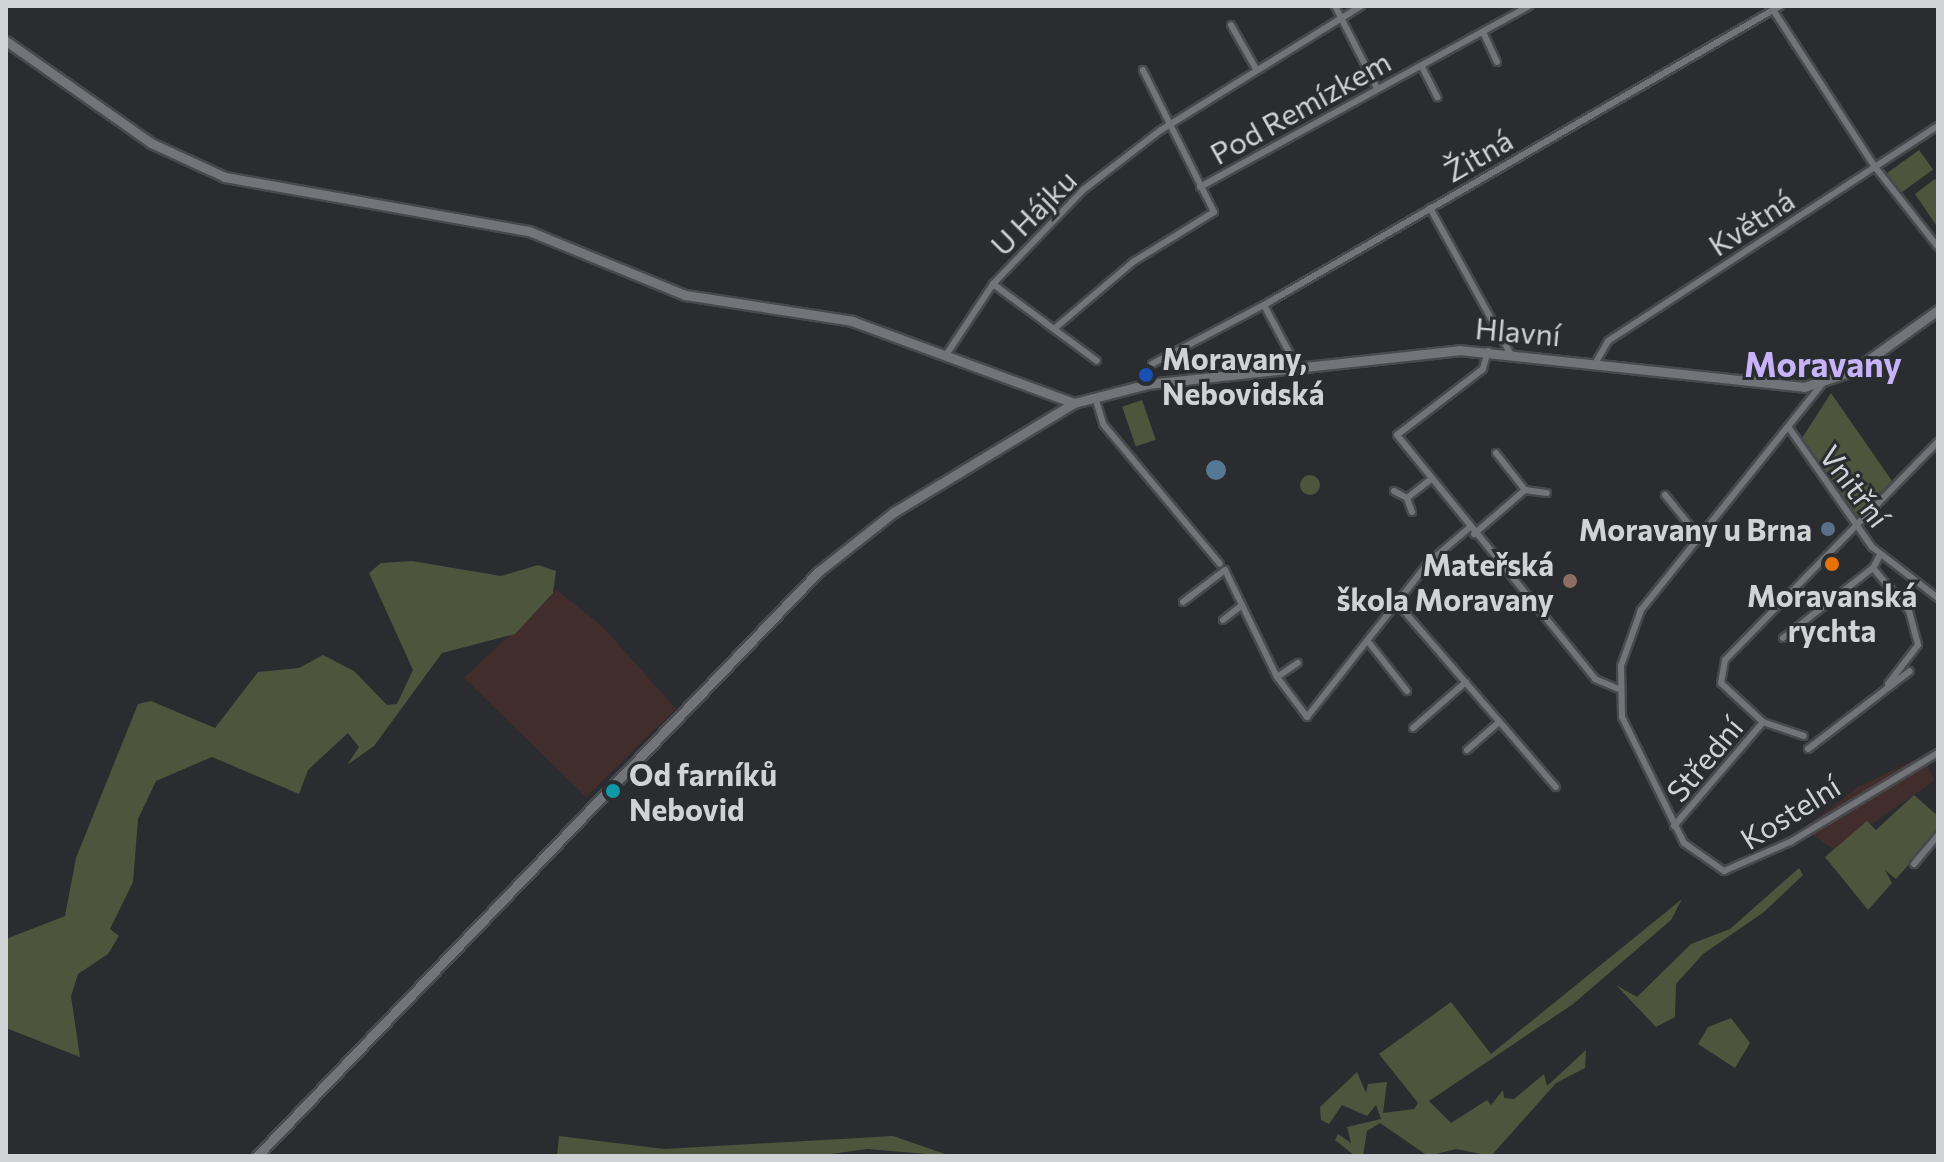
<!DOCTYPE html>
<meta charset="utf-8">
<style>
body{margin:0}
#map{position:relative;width:1944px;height:1162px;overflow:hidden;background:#2a2c2f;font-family:Commissioner,sans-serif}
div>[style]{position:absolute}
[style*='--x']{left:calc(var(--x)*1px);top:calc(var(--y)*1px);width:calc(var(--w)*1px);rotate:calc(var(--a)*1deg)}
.industrial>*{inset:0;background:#412d2c}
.green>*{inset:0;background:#4e553d;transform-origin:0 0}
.round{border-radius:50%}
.water>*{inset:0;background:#547995}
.roads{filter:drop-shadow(2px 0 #47494d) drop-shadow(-2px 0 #47494d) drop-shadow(0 2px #47494d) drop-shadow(0 -2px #47494d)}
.street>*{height:6px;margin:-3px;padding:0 3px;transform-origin:3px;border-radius:3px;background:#727479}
.secondary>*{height:9px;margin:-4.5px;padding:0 4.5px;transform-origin:4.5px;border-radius:4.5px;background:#727479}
.dots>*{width:22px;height:22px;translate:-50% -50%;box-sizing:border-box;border:4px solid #2a2c2f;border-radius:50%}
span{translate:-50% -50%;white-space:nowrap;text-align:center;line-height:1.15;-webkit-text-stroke:6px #2a2c2f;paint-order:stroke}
.street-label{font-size:30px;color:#d1d2d5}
.poi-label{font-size:30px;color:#d1d2d5;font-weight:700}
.left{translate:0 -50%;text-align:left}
.right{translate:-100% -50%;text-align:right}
.quarter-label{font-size:34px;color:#c8b3fa;font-weight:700}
.frame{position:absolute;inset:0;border:8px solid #d1d2d5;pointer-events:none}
</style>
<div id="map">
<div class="industrial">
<i style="clip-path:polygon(557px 590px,603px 627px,676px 709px,586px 797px,464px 678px)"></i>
<i style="clip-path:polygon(1924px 755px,1934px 781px,1834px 850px,1804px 828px,1858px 787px)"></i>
</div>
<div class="green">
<i style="left:1919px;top:150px;width:24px;height:43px;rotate:54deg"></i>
<i style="clip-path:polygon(1935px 179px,1938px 183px,1938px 228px,1915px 194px)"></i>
<i style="clip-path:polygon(1831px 393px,1892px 481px,1857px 516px,1802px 438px)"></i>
<i style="left:1142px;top:400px;width:42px;height:21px;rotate:71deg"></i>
<i class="round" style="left:1300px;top:475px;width:20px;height:20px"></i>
<i style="clip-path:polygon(412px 561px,501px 576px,538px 565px,556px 571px,553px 593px,515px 634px,442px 653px,374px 746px,347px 765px,359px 747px,348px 733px,308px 770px,299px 794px,212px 757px,156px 781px,138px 819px,133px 882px,110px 929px,119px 936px,108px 954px,78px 974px,71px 996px,80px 1057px,6px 1028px,6px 939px,65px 916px,76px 858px,138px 704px,151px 701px,215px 728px,258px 672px,299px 668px,323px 655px,354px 671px,387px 705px,397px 704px,413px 670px,369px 573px,381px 563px)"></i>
<i style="clip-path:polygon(1914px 795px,1938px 816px,1938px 831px,1896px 879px,1885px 870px,1892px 883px,1868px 910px,1825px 857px,1867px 821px,1876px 830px)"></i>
<i style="clip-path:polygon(1799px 868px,1803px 875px,1764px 912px,1703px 954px,1676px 984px,1675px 1017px,1656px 1027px,1616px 985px,1637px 997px,1691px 944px,1730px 929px)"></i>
<i style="clip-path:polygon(1682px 899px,1671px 920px,1573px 1004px,1429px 1101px,1451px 1123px,1487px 1100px,1491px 1105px,1503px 1090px,1504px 1098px,1514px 1099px,1544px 1074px,1547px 1086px,1586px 1050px,1585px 1068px,1556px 1083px,1491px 1156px,1456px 1149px,1428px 1156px,1380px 1123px,1367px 1131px,1363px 1156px,1355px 1156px,1335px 1140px,1338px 1134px,1351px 1143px,1347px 1127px,1381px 1119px,1376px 1105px,1367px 1116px,1342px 1105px,1329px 1124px,1321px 1120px,1320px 1107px,1357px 1072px,1366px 1093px,1368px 1084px,1387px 1082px,1383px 1113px,1414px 1109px,1418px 1103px,1379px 1054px,1451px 1002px,1491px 1054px)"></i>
<i style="clip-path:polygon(1731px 1018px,1750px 1043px,1735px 1068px,1698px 1044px,1708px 1027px)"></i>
<i style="clip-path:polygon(559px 1136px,664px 1149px,893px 1136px,951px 1156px,867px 1149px,817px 1156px,557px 1156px)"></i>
</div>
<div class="water">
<i class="round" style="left:1206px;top:460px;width:20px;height:20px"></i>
</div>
<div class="roads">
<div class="street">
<i style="--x:1335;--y:6;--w:90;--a:62.9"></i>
<i style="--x:1773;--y:10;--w:187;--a:57"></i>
<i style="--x:1875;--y:167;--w:102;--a:51.8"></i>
<i style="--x:1231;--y:25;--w:51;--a:60.4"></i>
<i style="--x:1483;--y:32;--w:33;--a:65"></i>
<i style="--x:1422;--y:67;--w:34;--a:63"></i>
<i style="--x:1200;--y:187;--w:376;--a:-28.8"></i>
<i style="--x:1430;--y:208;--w:166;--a:61.1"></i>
<i style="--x:993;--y:284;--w:129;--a:36.5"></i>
<i style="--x:1054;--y:329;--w:104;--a:-40.3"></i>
<i style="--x:1133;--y:262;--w:95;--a:-31.7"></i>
<i style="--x:1214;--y:212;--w:159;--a:-116.6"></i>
<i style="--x:1488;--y:351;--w:19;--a:106"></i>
<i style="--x:1483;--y:369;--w:108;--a:142.5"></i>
<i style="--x:1397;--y:435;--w:314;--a:50.9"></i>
<i style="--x:1595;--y:679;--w:25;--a:23"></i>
<i style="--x:948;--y:352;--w:82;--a:-56.5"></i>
<i style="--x:993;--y:284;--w:130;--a:-46.2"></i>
<i style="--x:1083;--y:190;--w:98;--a:-37.6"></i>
<i style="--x:1161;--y:130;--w:235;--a:-31.8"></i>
<i style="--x:1596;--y:362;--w:24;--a:-60"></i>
<i style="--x:1608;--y:341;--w:394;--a:-33.1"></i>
<i style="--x:1152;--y:364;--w:127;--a:-27.8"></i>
<i style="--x:1296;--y:365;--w:68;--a:-118.1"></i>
<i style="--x:1264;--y:305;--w:596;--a:-30.09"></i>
<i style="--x:1822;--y:384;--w:290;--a:128.7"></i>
<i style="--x:1641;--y:610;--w:59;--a:109.7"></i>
<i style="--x:1621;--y:666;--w:51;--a:88.9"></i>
<i style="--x:1622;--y:717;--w:140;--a:63.8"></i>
<i style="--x:1684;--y:843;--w:49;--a:35"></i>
<i style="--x:1724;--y:871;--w:74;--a:-23.8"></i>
<i style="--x:1792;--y:841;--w:170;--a:-31.1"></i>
<i style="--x:1095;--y:397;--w:28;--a:73"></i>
<i style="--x:1103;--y:424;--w:182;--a:50.1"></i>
<i style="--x:1789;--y:428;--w:145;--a:55.1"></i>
<i style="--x:1872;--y:547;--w:83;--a:37.7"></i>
<i style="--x:1525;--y:490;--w:22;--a:8"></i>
<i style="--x:1394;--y:491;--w:15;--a:28"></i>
<i style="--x:1665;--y:495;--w:54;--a:51"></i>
<i style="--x:1412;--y:512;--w:15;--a:-110"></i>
<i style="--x:1407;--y:498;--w:29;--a:-38"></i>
<i style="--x:1474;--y:534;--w:67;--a:-40.8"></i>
<i style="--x:1525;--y:490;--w:47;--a:-128.1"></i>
<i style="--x:1880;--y:555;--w:15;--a:118"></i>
<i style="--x:1873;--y:568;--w:56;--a:50.1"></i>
<i style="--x:1909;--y:611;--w:35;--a:75"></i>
<i style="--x:1918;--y:645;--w:49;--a:127.6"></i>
<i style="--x:1183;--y:602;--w:53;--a:-37.3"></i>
<i style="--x:1225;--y:570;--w:119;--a:64.1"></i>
<i style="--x:1277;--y:677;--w:50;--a:53.1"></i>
<i style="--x:1307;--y:717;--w:196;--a:-51.8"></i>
<i style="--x:1428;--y:563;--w:54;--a:-40.5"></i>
<i style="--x:1397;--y:603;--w:243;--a:49.2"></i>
<i style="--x:1223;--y:620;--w:24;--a:-38"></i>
<i style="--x:1783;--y:638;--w:114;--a:-37.9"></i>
<i style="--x:1370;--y:644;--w:60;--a:51.8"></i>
<i style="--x:1277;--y:677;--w:25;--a:-34"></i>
<i style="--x:1763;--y:722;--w:43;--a:18.9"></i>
<i style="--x:1413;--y:728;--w:70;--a:-41"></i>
<i style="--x:1808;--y:749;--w:128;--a:-37.4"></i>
<i style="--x:1467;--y:750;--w:43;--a:-41.2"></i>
<i style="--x:1674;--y:826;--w:137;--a:-49.4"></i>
<i style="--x:1763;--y:722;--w:57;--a:-137.1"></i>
<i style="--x:1721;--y:683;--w:23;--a:-80"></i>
<i style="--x:1725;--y:660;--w:305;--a:-45.7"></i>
<i style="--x:1914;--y:864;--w:38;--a:-50"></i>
</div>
<div class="secondary">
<i style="--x:6;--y:41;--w:177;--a:35.1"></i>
<i style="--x:151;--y:143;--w:81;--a:24.7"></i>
<i style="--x:225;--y:177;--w:309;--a:10.1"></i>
<i style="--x:529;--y:231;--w:169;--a:22.3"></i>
<i style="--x:685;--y:295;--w:169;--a:8.8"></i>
<i style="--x:852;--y:321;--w:237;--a:20.3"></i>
<i style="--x:257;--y:1156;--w:810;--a:-46.15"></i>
<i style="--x:818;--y:572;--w:97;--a:-38.3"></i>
<i style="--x:894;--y:512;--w:210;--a:-31.2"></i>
<i style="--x:1074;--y:403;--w:76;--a:-14.4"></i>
<i style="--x:1148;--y:384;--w:313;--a:-6.2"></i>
<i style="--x:1459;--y:350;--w:347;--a:6.1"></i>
<i style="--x:1804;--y:387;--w:52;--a:-18.1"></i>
<i style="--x:1853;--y:371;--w:105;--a:-35.7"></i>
</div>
</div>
<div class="dots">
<i style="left:1146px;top:375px;background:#1a4fb4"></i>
<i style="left:1828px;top:529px;background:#5c6f8a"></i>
<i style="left:1832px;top:564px;background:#e8710a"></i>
<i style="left:1570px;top:581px;background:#8d6e63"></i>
<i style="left:613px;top:791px;background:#0f9aa8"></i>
</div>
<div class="street-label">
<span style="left:1300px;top:107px;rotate:-29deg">Pod Remízkem</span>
<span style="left:1478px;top:155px;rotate:-30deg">Žitná</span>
<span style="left:1033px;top:212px;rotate:-45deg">U Hájku</span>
<span style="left:1751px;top:222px;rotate:-33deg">Květná</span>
<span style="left:1518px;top:331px;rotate:5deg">Hlavní</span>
<span style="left:1855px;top:486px;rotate:53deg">Vnitřní</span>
<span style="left:1704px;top:759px;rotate:-50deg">Střední</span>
<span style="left:1790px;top:812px;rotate:-32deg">Kostelní</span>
</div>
<div class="poi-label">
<span class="left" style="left:1162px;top:375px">Moravany,<br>Nebovidská</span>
<span class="right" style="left:1812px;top:529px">Moravany u Brna</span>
<span class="right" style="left:1554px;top:581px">Mateřská<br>škola Moravany</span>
<span style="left:1832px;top:612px">Moravanská<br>rychta</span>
<span class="left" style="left:629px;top:791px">Od farníků<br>Nebovid</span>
</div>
<div class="quarter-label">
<span style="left:1823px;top:364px">Moravany</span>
</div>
<div class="frame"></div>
</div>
